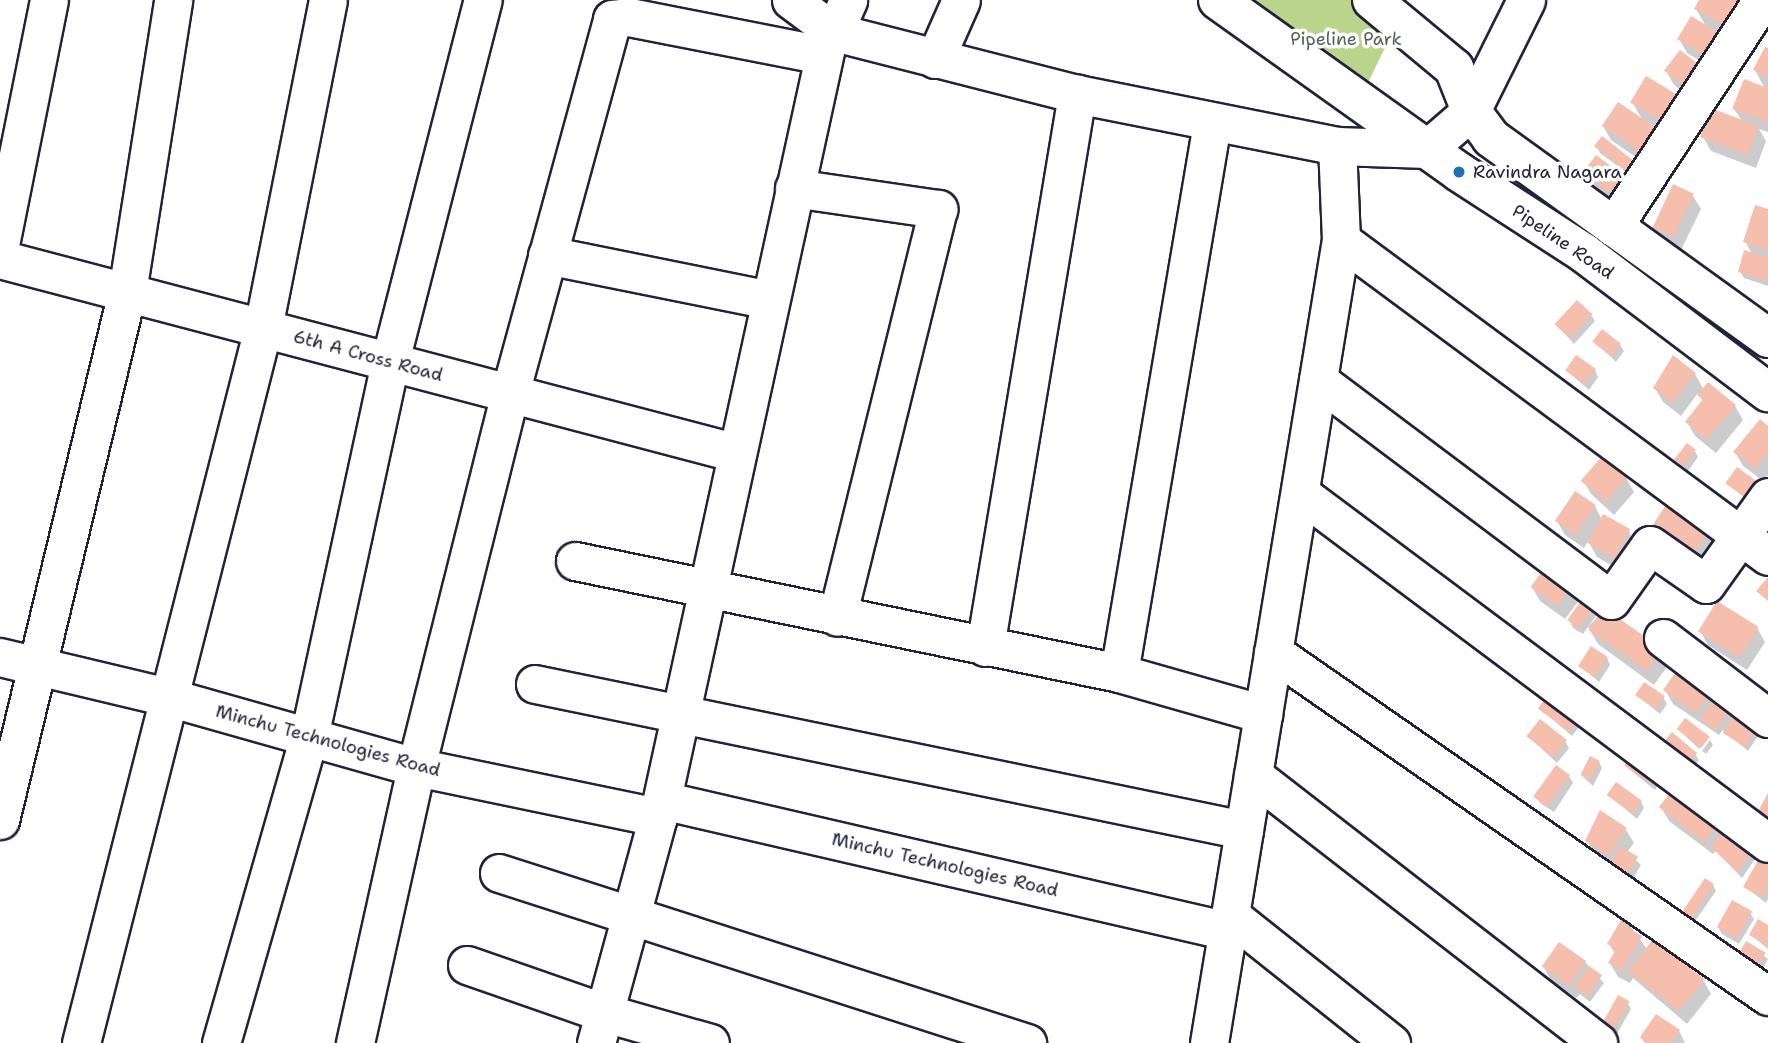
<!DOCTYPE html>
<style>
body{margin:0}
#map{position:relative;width:1768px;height:1043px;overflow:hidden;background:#fff;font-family:"Shantell Sans",sans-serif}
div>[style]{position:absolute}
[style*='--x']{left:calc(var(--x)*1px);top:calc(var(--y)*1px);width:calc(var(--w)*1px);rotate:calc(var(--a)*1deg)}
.green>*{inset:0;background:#bad48b}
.shadow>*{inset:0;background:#0003}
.building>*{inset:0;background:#f6beac;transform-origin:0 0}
.roads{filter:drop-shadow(2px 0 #22223b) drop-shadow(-2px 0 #22223b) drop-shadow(0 2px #22223b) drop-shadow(0 -2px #22223b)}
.minor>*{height:37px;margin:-18.5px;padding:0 18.5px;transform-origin:18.5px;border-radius:18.5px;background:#fff}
.major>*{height:38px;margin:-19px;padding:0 19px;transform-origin:19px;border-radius:19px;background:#fff}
.dots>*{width:19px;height:19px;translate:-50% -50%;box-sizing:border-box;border:4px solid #fff;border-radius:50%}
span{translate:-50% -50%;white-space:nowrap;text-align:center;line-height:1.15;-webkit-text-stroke:7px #fff;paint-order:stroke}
.park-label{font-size:18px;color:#576057}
.poi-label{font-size:18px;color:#22223b}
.left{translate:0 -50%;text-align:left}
.street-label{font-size:18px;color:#22223b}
</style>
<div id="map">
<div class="green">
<i style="clip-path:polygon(1228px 0,1358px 0,1395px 27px,1361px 97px)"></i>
</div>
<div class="shadow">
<i style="clip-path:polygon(1701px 0,1740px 43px,1707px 28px,1696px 9px)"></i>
<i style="clip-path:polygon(1692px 19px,1723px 75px,1687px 53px,1679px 39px)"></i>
<i style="clip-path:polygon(1768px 50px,1768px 132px,1759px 129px,1766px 141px,1756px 168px,1711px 151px,1703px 137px,1742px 121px,1734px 109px,1765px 89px,1755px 70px)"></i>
<i style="clip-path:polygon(1681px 53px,1701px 106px,1674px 85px,1666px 71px)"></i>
<i style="clip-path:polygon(1647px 78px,1677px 138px,1642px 119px,1632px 102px)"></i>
<i style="clip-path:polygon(1603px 126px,1671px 149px,1656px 171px,1611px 140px)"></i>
<i style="clip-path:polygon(1602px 139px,1639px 182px,1600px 153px,1596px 146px)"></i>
<i style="clip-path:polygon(1596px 158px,1632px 216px,1593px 187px,1585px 173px)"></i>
<i style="clip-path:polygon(1693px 196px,1701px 209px,1681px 250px,1661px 241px,1653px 227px)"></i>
<i style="clip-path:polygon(1768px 211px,1768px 286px,1744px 278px,1740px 272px,1752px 254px,1745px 241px)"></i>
<i style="clip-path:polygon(1591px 315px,1595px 321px,1574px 344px,1557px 325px)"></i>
<i style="clip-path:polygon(1595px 341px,1620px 345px,1624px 351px,1616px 362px)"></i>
<i style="clip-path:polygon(1595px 370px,1598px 377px,1589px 390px,1567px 371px)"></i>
<i style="clip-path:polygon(1695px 374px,1704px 390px,1735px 406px,1743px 420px,1716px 453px,1695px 436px,1687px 422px,1703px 402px,1698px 393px,1681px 416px,1663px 402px,1655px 388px)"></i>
<i style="clip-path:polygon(1768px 428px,1768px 475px,1763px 481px,1743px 466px,1735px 452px)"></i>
<i style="clip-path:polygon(1695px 451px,1698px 457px,1688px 471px,1677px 460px)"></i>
<i style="clip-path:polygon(1737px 469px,1757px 508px,1727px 483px)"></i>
<i style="clip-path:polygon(1626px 478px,1634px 492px,1614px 515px,1591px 494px,1583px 480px)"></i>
<i style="clip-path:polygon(1595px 506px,1602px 520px,1628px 530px,1636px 544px,1621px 571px,1597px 557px,1588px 541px,1584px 548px,1565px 535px,1557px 521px)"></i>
<i style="clip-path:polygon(1711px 526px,1719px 540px,1697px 573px,1657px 547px)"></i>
<i style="clip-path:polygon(1574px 582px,1583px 595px,1565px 619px,1540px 601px,1532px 587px)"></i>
<i style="clip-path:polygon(1586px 597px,1600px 610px,1588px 627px,1604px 610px,1669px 664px,1654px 685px,1598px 644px,1588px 627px,1583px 634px,1573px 628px,1570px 621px)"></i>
<i style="clip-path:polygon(1757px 628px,1765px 642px,1747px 670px,1708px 645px,1700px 631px)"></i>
<i style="clip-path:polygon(1607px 658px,1610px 665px,1599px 682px,1580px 666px)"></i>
<i style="clip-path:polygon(1683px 665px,1761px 732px,1748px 751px,1723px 730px,1719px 735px,1673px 704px,1665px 690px)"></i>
<i style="clip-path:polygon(1637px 695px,1663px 697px,1667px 704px,1660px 714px)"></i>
<i style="clip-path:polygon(1540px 709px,1584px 720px,1572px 736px)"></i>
<i style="clip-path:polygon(1678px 729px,1707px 738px,1699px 749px)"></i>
<i style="clip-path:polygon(1528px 736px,1565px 741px,1569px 748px,1557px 763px)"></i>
<i style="clip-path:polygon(1710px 740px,1713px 745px,1706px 754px,1702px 751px)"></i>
<i style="clip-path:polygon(1668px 749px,1695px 754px,1699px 760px,1692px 769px)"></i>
<i style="clip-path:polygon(1599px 762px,1602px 768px,1593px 786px,1581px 775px)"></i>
<i style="clip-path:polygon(1625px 766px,1663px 779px,1655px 790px)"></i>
<i style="clip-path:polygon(1569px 776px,1573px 783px,1554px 812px,1540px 803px,1536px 797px)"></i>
<i style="clip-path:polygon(1609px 795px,1641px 802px,1644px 808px,1637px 819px)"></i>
<i style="clip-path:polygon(1661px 807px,1717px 825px,1722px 835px,1755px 859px,1742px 878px,1716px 851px,1713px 854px,1669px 821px)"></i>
<i style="clip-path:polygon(1626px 830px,1634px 843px,1627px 852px,1641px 865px,1629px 885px,1596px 855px,1587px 841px)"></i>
<i style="clip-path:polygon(1768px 864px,1768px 899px,1766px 903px,1745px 887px)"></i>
<i style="clip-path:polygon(1713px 885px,1716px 891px,1693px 924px,1686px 919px)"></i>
<i style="clip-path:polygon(1750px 913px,1754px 919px,1739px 944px,1722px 934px,1718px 927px)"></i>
<i style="clip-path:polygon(1628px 923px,1647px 949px,1703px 980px,1711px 994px,1687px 1024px,1633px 978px,1630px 983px,1618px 977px,1610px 963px,1615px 954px,1609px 944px)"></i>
<i style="clip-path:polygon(1768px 927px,1768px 949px,1751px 935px)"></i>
<i style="clip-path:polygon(1747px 943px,1768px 959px,1757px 980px)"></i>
<i style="clip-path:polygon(1585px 962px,1604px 983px,1590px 1002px,1580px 994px,1576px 998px,1551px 980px,1543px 966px)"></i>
<i style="clip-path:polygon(1627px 1002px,1631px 1009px,1615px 1037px,1606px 1031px)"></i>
<i style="clip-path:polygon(1679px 1031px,1685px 1043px,1646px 1043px)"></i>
</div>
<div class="building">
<i style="clip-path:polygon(1699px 0,1746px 0,1732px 30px,1694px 9px)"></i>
<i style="left:1691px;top:16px;width:44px;height:27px;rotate:31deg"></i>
<i style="clip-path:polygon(1765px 47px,1768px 48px,1768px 78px,1753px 70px)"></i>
<i style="left:1680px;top:50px;width:37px;height:26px;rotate:38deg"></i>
<i style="left:1646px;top:76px;width:45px;height:31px;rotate:31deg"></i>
<i style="clip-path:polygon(1744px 79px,1768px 88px,1768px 122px,1732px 109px)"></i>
<i style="left:1618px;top:102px;width:57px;height:29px;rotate:34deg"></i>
<i style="left:1711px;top:108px;width:51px;height:31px;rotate:21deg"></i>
<i style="left:1602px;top:136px;width:51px;height:13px;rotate:38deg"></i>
<i style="left:1596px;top:155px;width:51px;height:22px;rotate:37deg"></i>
<i style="left:1673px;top:184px;width:23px;height:48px;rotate:25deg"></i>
<i style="clip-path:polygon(1755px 205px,1768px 209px,1768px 250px,1743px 242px)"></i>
<i style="clip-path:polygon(1744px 250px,1768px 257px,1766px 281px,1738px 272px)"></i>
<i style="left:1577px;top:300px;width:21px;height:33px;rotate:43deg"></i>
<i style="left:1602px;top:329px;width:24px;height:16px;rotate:38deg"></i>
<i style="left:1576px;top:355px;width:24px;height:19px;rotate:35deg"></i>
<i style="clip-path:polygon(1673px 355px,1696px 373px,1672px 403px,1653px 388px)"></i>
<i style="clip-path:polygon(1708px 382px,1736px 405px,1707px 440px,1685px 422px,1703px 399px,1697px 395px)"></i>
<i style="clip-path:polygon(1760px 419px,1768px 426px,1768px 452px,1755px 469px,1733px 452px)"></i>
<i style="left:1687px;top:443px;width:11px;height:21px;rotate:38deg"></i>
<i style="left:1603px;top:455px;width:33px;height:34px;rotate:41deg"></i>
<i style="left:1737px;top:467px;width:34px;height:20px;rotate:36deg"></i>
<i style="left:1575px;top:491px;width:25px;height:36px;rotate:34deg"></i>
<i style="left:1671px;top:497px;width:50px;height:43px;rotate:33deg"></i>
<i style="left:1603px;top:514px;width:31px;height:33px;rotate:29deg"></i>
<i style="left:1549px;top:561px;width:33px;height:32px;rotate:35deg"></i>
<i style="clip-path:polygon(1768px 577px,1768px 601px,1756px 591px)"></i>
<i style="left:1586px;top:594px;width:14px;height:32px;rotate:36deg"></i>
<i style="left:1717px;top:601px;width:49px;height:36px;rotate:32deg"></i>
<i style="left:1604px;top:608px;width:71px;height:27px;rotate:35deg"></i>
<i style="left:1591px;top:646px;width:20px;height:24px;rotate:33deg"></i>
<i style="left:1682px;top:663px;width:40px;height:33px;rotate:35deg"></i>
<i style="left:1644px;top:682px;width:25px;height:16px;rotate:34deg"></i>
<i style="left:1551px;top:690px;width:38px;height:23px;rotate:35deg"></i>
<i style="left:1720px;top:691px;width:19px;height:34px;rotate:36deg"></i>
<i style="left:1737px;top:710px;width:26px;height:27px;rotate:32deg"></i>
<i style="left:1685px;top:718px;width:31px;height:14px;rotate:37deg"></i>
<i style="left:1540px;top:719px;width:34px;height:22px;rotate:38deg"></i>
<i style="left:1672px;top:732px;width:33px;height:14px;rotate:40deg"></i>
<i style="left:1633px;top:752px;width:34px;height:16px;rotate:34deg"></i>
<i style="left:1590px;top:756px;width:11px;height:21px;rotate:27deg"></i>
<i style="left:1556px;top:765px;width:17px;height:39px;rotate:36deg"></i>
<i style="left:1616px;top:782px;width:32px;height:16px;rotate:36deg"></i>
<i style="left:1673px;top:789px;width:57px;height:23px;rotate:38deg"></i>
<i style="clip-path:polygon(1768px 793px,1768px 815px,1765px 820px,1756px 815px)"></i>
<i style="clip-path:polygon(1600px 810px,1627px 828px,1608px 856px,1585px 841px)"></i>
<i style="clip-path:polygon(1724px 830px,1753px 851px,1737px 872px,1711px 847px)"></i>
<i style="left:1620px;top:846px;width:21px;height:26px;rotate:31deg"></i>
<i style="clip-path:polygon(1760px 857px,1768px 862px,1768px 886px,1762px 897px,1743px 887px)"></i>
<i style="left:1705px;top:878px;width:11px;height:43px;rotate:34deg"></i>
<i style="left:1732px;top:900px;width:23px;height:31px;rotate:29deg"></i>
<i style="clip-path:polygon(1622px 918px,1629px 921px,1626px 927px,1642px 936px,1622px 971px,1608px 963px,1616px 949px,1607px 944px)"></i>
<i style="clip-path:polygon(1758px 919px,1768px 925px,1768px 946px,1749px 935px)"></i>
<i style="left:1653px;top:939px;width:65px;height:41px;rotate:38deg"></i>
<i style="left:1746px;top:941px;width:23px;height:25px;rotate:31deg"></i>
<i style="left:1559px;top:942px;width:33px;height:30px;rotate:35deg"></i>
<i style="left:1589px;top:966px;width:16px;height:26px;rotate:35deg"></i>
<i style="left:1618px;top:995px;width:13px;height:35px;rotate:29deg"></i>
<i style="clip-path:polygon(1656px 1014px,1680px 1030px,1671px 1043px,1645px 1043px,1640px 1037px)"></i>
</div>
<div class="roads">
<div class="minor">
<i style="--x:791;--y:0;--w:54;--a:36.7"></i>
<i style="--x:834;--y:32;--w:35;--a:-66"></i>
<i style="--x:935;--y:59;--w:64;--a:-66.2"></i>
<i style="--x:794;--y:188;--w:146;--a:8.3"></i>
<i style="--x:938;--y:209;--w:420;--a:103.9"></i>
<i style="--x:1613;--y:227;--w:272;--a:-56.7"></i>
<i style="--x:1341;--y:240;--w:531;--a:36.5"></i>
<i style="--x:0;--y:245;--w:250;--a:-78.7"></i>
<i style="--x:547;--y:255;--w:227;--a:11.4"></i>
<i style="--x:0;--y:259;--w:762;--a:14.75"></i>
<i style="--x:1318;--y:380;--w:366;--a:36.9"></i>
<i style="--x:1611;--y:600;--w:67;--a:-54.7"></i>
<i style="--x:1650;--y:545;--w:68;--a:34.9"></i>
<i style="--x:1706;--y:584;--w:107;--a:-54.5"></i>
<i style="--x:1300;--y:493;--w:584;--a:36.79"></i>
<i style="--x:575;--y:561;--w:555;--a:11.63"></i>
<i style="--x:1119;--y:673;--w:150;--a:15.9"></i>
<i style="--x:1663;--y:638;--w:132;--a:37.3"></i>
<i style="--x:985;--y:647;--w:561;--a:-80.55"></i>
<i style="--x:1273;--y:652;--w:603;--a:34.8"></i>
<i style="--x:0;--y:657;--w:173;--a:13.4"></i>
<i style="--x:168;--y:697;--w:258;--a:15.8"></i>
<i style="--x:416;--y:767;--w:247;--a:11.7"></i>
<i style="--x:1119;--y:673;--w:558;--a:-80.4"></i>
<i style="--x:535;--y:684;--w:724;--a:11.64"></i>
<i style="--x:1253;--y:775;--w:437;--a:37.8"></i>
<i style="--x:662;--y:800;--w:581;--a:13.03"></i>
<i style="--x:0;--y:820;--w:543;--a:-76.48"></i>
<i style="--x:127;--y:292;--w:296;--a:-81"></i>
<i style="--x:499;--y:873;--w:555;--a:17.85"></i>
<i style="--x:1230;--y:915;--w:206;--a:38.5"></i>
<i style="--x:467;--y:965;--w:146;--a:19.2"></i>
<i style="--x:605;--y:1013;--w:109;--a:15.9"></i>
<i style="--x:81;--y:1043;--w:738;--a:-75.72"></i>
<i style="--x:263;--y:328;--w:334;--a:-78.8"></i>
<i style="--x:221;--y:1043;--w:318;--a:-74"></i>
<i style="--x:309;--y:737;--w:385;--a:-77.8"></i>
<i style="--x:390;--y:361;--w:373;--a:-75.6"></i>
<i style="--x:355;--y:1043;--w:283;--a:-77.5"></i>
<i style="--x:416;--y:767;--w:386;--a:-75.9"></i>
<i style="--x:510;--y:393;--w:388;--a:-74.7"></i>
<i style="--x:612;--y:19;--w:17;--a:-7"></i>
<i style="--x:629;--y:17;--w:198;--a:11.1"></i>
<i style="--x:596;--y:1043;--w:234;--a:-74.7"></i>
<i style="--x:658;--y:817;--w:797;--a:-77.69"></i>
<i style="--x:828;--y:38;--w:8;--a:-45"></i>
<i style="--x:834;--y:32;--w:251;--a:14.3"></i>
<i style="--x:1077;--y:94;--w:265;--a:11.3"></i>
<i style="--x:1337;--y:146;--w:90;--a:1.9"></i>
<i style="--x:1427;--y:149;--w:58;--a:-40.8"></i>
<i style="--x:1471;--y:111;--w:124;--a:-63.6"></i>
<i style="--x:1209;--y:1043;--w:814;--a:-80.67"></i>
<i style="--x:1341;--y:240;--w:94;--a:-92.4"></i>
</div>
<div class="major">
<i style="--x:1218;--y:0;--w:296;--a:35.5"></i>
<i style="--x:1459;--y:172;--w:149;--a:32.9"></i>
<i style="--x:1584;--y:253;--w:231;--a:37.1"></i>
<i style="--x:1372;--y:0;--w:107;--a:39.7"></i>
<i style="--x:1454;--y:68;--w:46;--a:68.4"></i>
<i style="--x:1471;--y:111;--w:34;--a:53"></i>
<i style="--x:1491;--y:138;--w:342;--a:35.8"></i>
</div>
</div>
<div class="dots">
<i style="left:1459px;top:172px;background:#1f6fb2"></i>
</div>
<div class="park-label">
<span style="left:1346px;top:39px">Pipeline Park</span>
</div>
<div class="poi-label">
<span class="left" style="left:1473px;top:172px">Ravindra Nagara</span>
</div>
<div class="street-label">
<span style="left:1563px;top:242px;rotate:34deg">Pipeline Road</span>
<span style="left:368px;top:356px;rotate:15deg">6th A Cross Road</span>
<span style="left:328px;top:741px;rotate:15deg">Minchu Technologies Road</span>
<span style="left:945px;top:865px;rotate:13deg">Minchu Technologies Road</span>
</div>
</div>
